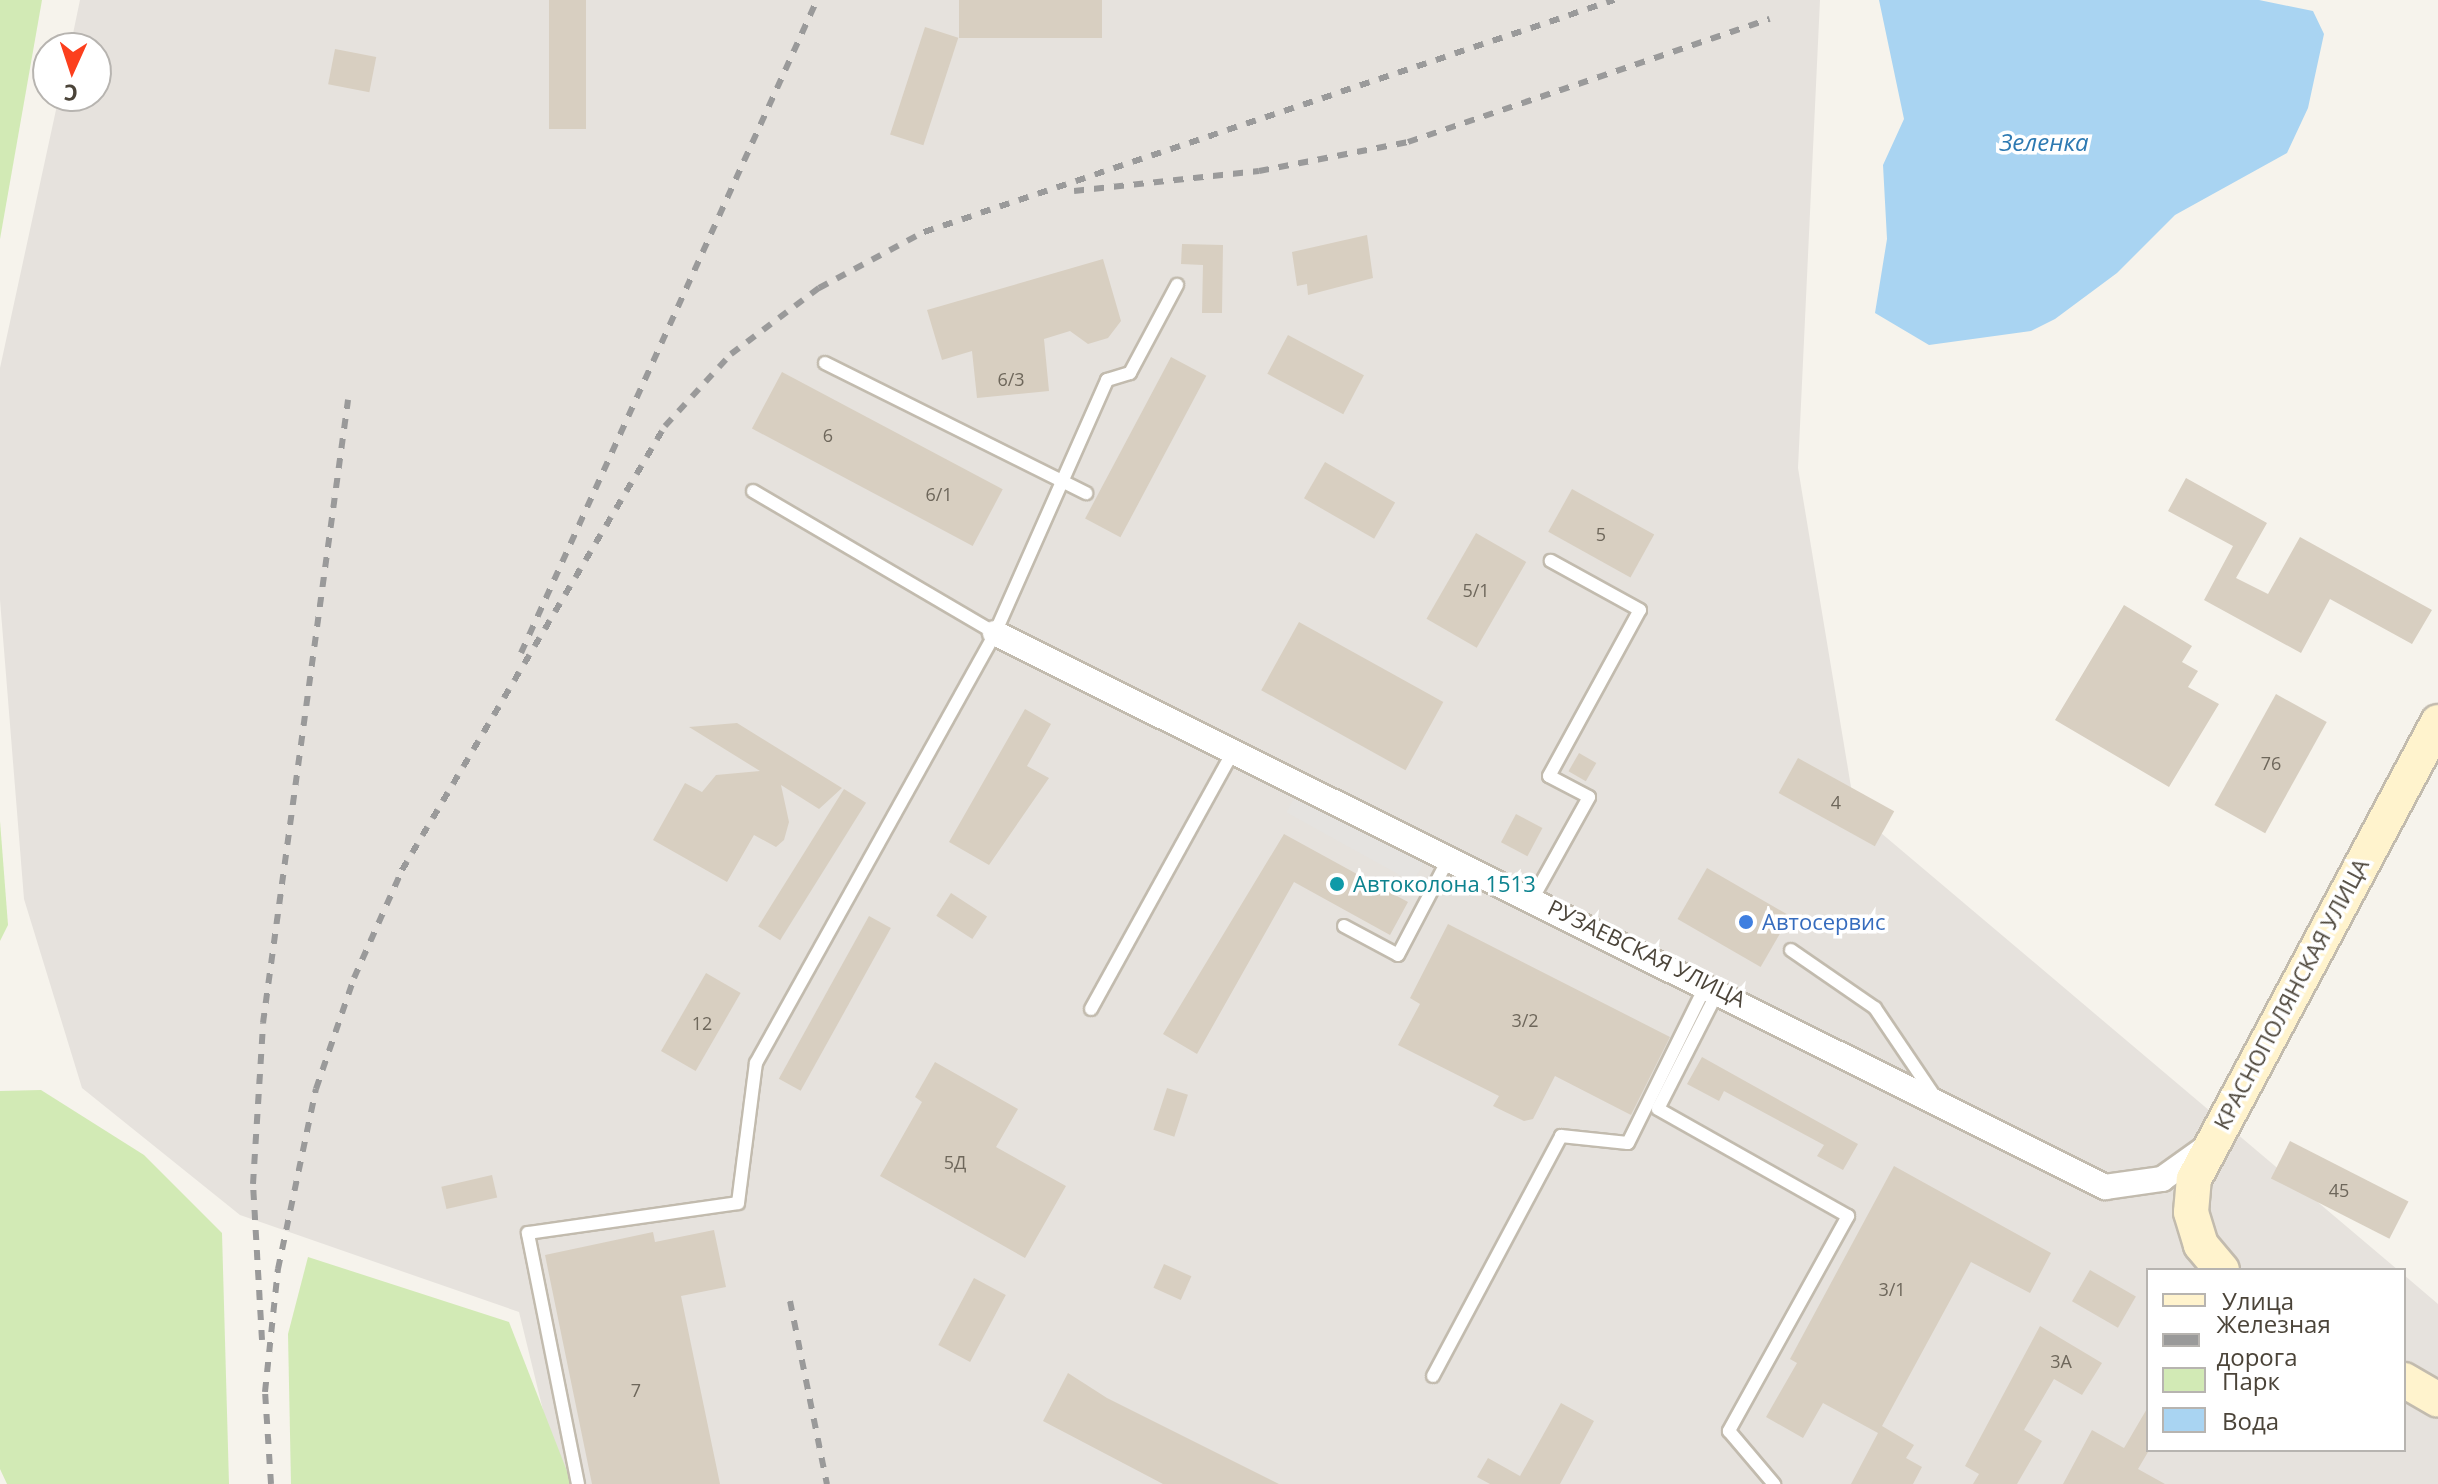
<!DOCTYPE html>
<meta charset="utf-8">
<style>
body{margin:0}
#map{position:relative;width:2438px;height:1484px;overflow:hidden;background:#f6f3ec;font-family:"Open Sans",sans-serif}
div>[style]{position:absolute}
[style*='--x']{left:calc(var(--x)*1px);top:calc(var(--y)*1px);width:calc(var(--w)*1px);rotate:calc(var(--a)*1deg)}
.industrial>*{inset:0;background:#e6e2dd}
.green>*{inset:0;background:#d2eab5}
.parking>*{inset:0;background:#e5e3e0;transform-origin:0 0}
.water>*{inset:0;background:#a9d4f2}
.building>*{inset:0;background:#d8cfc1;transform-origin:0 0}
.roads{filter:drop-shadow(2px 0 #c2bbae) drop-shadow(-2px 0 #c2bbae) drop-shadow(0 2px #c2bbae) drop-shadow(0 -2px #c2bbae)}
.lane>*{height:12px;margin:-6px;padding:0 6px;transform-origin:6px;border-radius:6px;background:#fff}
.street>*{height:24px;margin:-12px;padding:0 12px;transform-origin:12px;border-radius:12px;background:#fff}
.secondary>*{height:34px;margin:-17px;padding:0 17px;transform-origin:17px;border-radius:17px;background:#fff3cd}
.rail>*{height:6px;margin-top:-3px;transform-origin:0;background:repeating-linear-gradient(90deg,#9a9a9a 0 10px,transparent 0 20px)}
.dots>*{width:22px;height:22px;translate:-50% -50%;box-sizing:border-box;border:4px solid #fff;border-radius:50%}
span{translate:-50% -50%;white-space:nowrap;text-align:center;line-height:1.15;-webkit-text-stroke:7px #fff;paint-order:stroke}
.number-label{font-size:18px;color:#6e675b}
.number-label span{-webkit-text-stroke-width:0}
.culture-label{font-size:22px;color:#0d838f}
.left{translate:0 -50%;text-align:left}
.shop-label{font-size:22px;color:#366cbe}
.street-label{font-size:22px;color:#4b4439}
.water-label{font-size:24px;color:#2e7ab2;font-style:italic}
.legend{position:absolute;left:2146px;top:1268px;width:260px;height:184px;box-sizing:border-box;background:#fff;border:2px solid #b7b4b0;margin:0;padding:10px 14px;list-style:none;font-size:24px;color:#4b4439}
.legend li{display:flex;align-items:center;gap:16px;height:40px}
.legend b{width:40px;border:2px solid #b7b4b0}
.north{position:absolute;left:32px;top:32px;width:80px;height:80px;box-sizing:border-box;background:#fff;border:2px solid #b7b4b0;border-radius:50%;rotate:183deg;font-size:22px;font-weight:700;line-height:32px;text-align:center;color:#4b4439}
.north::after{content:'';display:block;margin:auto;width:28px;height:36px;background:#fc3f1d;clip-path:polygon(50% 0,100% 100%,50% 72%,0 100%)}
</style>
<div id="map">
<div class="industrial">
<i style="clip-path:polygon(80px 0,1820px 0,1798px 468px,1855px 811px,2398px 1270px,2148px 1270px,2148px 1450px,2404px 1450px,2404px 1275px,2438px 1304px,2438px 1484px,561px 1484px,519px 1312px,240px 1215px,82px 1088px,24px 899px,0 600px,0 368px,59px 96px,96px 96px,96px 48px,70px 48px)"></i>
</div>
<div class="green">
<i style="clip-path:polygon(0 0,42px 0,0 239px)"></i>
<i style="clip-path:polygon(0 821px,8px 925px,0 941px)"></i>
<i style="clip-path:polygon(41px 1090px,144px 1155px,222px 1233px,229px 1484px,7px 1484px,0 1469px,0 1091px)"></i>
<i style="clip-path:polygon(308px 1257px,509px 1322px,572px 1484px,291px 1484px,288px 1334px)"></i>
</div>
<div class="parking">
<i style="left:1297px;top:793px;width:145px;height:22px;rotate:29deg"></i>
</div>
<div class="water">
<i style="clip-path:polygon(1879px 0,2259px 0,2313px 11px,2324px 34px,2308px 108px,2287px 153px,2175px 215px,2117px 273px,2055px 319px,2031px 331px,1929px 345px,1875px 313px,1887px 239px,1883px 165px,1904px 119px)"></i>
</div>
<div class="building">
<i style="left:549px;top:0;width:37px;height:129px"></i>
<i style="left:959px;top:0;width:143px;height:38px"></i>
<i style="left:925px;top:27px;width:35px;height:113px;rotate:18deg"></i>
<i style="left:335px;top:49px;width:42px;height:36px;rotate:11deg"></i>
<i style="clip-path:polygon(1367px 235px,1373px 278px,1308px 295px,1307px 284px,1297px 286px,1292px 252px)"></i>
<i style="clip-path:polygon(1182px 244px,1223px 245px,1222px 313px,1202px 313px,1203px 265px,1181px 264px)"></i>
<i style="clip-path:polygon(1103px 259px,1121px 321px,1108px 338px,1088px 344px,1070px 331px,1044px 339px,1049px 391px,977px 398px,972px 351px,942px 360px,927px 310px)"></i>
<i style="left:1288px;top:335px;width:86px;height:44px;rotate:28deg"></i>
<i style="left:1171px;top:357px;width:40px;height:183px;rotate:28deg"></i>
<i style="left:782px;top:372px;width:250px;height:64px;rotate:28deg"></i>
<i style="left:1325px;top:462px;width:81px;height:42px;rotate:30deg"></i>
<i style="clip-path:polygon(2186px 478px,2267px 523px,2236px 578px,2268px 594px,2300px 537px,2432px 610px,2412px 644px,2330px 599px,2301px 653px,2204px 600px,2233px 546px,2168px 511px)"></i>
<i style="left:1572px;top:489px;width:94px;height:49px;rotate:29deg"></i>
<i style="left:1476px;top:533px;width:58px;height:99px;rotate:30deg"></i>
<i style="clip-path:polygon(2124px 605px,2192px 646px,2182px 662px,2198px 671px,2188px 687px,2219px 704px,2169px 787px,2055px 720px)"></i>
<i style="left:1299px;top:622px;width:165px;height:78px;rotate:29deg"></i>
<i style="left:2276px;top:694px;width:58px;height:127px;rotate:29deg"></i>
<i style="clip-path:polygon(1025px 709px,1051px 724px,1027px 766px,1049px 778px,989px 865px,949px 842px)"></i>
<i style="clip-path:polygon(737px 723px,842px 788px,819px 809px,781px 785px,789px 822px,784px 840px,776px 847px,754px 835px,727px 882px,653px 840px,685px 783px,702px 792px,716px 775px,760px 771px,689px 727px)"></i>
<i style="left:1579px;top:753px;width:20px;height:21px;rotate:30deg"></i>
<i style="left:1798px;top:758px;width:110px;height:40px;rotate:29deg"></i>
<i style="left:844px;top:789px;width:26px;height:162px;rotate:32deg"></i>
<i style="left:1516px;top:814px;width:30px;height:32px;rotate:28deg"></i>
<i style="clip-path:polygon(1284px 834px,1408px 902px,1390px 935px,1294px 882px,1197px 1054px,1163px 1034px)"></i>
<i style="left:1707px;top:868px;width:96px;height:59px;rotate:30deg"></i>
<i style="left:951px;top:893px;width:43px;height:27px;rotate:33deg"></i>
<i style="left:869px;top:916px;width:25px;height:186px;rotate:29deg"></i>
<i style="clip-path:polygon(1448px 924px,1670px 1037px,1631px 1115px,1555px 1076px,1533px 1119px,1524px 1121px,1493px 1106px,1499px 1096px,1398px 1045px,1420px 1004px,1410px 998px)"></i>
<i style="left:706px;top:973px;width:40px;height:90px;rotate:30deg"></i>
<i style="clip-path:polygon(1702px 1057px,1858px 1144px,1843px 1170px,1817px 1156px,1824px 1145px,1724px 1091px,1719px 1101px,1687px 1084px)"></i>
<i style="clip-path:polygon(935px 1062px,1018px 1109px,996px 1147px,1066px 1186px,1025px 1258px,880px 1176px,922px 1102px,915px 1097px)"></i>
<i style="left:1167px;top:1088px;width:22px;height:44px;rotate:18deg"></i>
<i style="left:2290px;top:1141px;width:133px;height:42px;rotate:27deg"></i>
<i style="clip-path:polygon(1894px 1166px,2051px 1253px,2030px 1293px,1971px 1262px,1882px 1426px,1914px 1445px,1906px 1458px,1922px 1467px,1913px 1484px,1851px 1484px,1878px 1433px,1823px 1403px,1803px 1438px,1766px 1417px,1797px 1363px,1790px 1359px)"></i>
<i style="left:492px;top:1175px;width:23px;height:52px;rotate:77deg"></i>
<i style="clip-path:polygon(714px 1230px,726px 1287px,681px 1296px,720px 1484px,592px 1484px,545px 1255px,653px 1232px,655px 1242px)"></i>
<i style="left:1164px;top:1264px;width:30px;height:26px;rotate:24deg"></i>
<i style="left:2090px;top:1270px;width:53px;height:36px;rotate:30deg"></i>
<i style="left:974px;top:1278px;width:36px;height:76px;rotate:28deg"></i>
<i style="clip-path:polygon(2040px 1326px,2102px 1363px,2082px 1395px,2054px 1379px,2024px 1430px,2042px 1441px,2017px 1484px,1973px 1484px,1979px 1474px,1965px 1466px)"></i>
<i style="clip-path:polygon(1068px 1373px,1107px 1398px,1279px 1484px,1163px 1484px,1043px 1421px)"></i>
<i style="clip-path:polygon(1561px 1403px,1594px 1421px,1560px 1484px,1490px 1484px,1477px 1477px,1488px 1458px,1520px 1476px)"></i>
<i style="clip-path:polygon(2148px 1407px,2148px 1452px,2138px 1469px,2165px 1484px,2063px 1484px,2092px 1430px,2124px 1448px)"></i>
</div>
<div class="roads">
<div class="lane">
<i style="--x:825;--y:363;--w:292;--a:26.5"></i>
<i style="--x:753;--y:491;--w:281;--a:30.4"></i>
<i style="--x:1534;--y:896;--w:113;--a:-60.9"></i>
<i style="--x:1589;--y:797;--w:45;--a:-152.3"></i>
<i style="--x:1549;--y:776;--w:189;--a:-61.3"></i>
<i style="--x:1640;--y:610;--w:102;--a:-151.2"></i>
<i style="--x:1344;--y:926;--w:61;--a:28.2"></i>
<i style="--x:1398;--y:955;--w:112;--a:-62.3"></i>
<i style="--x:1791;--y:950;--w:102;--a:34.6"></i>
<i style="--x:1875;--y:1008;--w:107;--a:56"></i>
<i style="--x:1718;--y:991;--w:132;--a:117"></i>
<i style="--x:1658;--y:1109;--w:218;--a:29.4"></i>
<i style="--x:1848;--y:1216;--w:246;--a:119"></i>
<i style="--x:1729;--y:1431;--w:70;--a:49.7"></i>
<i style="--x:1091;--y:1009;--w:296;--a:-61.1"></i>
<i style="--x:1433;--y:1376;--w:272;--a:-61.9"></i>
<i style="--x:1561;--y:1136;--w:67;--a:6"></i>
<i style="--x:1628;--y:1143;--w:176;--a:-63.7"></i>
<i style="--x:578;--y:1484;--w:256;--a:-101.3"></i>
<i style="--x:528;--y:1233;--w:212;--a:-8.1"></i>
<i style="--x:738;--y:1203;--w:141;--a:-82.7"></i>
<i style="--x:756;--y:1063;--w:492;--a:-60.9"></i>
<i style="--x:995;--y:633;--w:277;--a:-66.1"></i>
<i style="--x:1107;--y:380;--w:24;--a:-17"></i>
<i style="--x:1130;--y:373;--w:100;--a:-61.9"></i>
</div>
<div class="street">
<i style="--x:995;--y:633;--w:1241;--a:26.52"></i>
<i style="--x:2105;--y:1187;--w:58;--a:-8"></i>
<i style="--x:2162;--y:1179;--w:55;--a:-35.4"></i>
</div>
<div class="secondary">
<i style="--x:2222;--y:1270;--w:33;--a:-130"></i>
<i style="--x:2201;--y:1245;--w:34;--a:-107"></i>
<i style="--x:2191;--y:1212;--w:33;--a:-85"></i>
<i style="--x:2194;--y:1179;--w:518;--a:-61.9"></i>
<i style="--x:2404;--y:1380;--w:39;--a:30"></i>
</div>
</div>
<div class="rail">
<i style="--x:1074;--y:191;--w:186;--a:-6.2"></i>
<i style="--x:1259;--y:171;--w:152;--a:-11"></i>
<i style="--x:1408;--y:142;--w:382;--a:-18.8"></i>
<i style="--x:521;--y:653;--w:717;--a:-65.62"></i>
<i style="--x:790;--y:1301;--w:187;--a:78.6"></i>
<i style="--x:262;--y:1340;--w:156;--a:-93.3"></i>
<i style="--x:253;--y:1184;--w:161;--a:-86.4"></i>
<i style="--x:263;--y:1023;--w:629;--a:-82.23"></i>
<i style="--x:271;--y:1484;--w:92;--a:-93.7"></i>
<i style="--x:265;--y:1392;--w:124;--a:-84"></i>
<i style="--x:278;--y:1269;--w:184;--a:-78.1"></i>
<i style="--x:316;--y:1089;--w:117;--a:-71.1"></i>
<i style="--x:354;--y:978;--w:118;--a:-66"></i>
<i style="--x:402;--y:870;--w:516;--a:-59.36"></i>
<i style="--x:665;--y:426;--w:98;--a:-47.5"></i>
<i style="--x:731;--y:354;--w:110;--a:-36.9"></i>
<i style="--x:819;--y:288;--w:119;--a:-28.1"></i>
<i style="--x:924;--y:232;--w:728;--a:-18.58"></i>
</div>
<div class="dots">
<i style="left:1337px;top:884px;background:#0f9aa8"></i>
<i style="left:1746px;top:922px;background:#3f7fe0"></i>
</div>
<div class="number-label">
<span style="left:1011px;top:379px">6/3</span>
<span style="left:828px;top:435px">6</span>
<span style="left:939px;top:494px">6/1</span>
<span style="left:1601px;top:534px">5</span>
<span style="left:1476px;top:590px">5/1</span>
<span style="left:2271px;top:763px">76</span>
<span style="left:1836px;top:802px">4</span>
<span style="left:1525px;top:1020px">3/2</span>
<span style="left:702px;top:1023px">12</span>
<span style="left:955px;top:1162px">5Д</span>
<span style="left:2339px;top:1190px">45</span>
<span style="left:1892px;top:1289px">3/1</span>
<span style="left:2061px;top:1361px">3А</span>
<span style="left:636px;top:1390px">7</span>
</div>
<div class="culture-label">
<span class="left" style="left:1353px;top:884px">Автоколона 1513</span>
</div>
<div class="shop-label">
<span class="left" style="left:1762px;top:922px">Автосервис</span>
</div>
<div class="street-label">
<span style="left:1647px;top:953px;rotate:26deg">РУЗАЕВСКАЯ УЛИЦА</span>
<span style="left:2291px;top:994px;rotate:-62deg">КРАСНОПОЛЯНСКАЯ УЛИЦА</span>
</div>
<div class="water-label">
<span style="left:2044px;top:142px">Зеленка</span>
</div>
<ul class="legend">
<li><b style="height:10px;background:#fff3cd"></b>Улица</li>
<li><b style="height:10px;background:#9a9a9a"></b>Железная дорога</li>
<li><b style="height:22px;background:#d2eab5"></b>Парк</li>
<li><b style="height:22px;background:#a9d4f2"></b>Вода</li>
</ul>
<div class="north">С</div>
</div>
